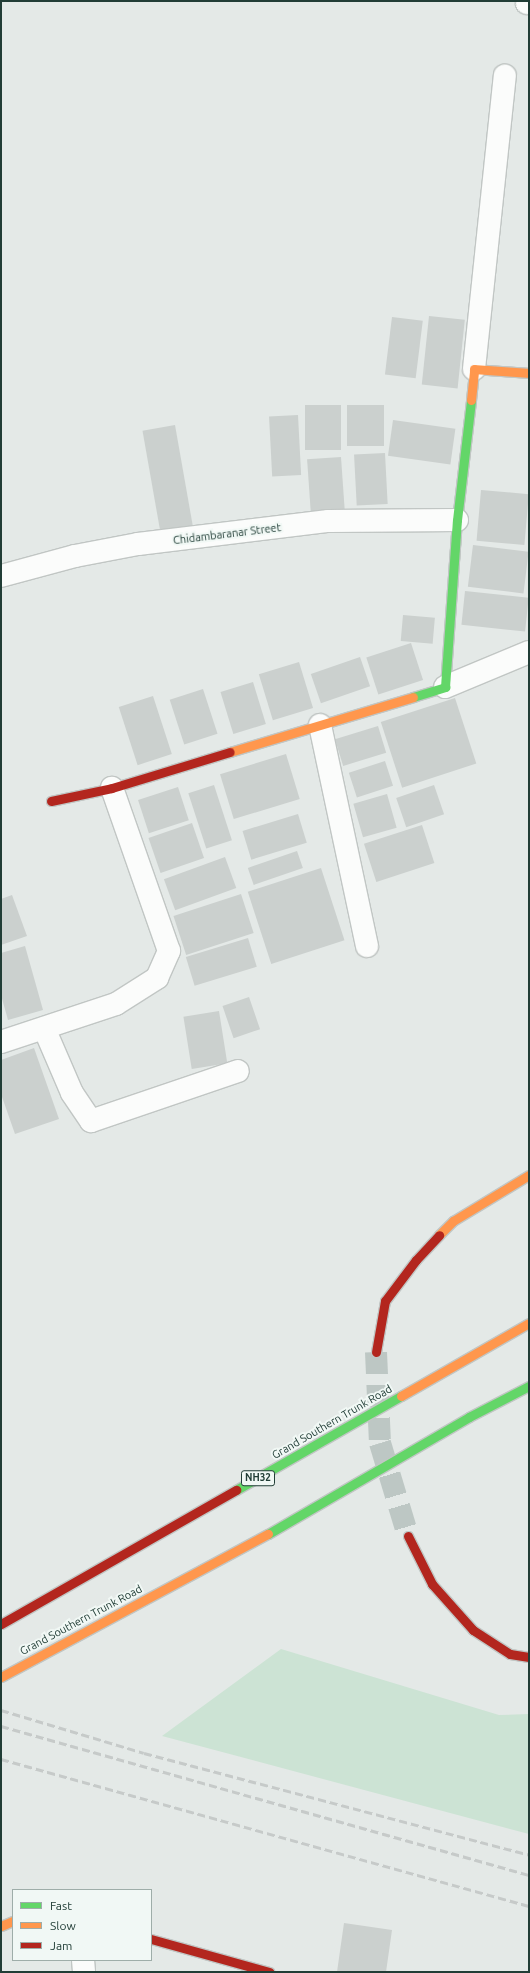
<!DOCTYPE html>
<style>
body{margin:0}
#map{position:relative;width:530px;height:1973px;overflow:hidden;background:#e4e9e7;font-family:Ubuntu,sans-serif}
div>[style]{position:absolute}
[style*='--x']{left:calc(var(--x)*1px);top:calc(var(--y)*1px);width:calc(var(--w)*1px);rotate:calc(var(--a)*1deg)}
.green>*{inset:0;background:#cce3d4}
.building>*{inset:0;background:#cbd0ce;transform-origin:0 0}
.highway-tunnel>*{height:22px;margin-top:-11px;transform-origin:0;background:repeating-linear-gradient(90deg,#bdc7c4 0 22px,transparent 0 33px)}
.roads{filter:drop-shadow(1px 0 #c1c6c4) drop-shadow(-1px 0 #c1c6c4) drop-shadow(0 1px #c1c6c4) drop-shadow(0 -1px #c1c6c4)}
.street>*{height:22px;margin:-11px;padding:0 11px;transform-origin:11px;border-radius:11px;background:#fbfcfb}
.fast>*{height:9px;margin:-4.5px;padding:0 4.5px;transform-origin:4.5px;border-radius:4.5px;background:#63d668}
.slow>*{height:9px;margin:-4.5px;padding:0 4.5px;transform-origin:4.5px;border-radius:4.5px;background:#ff974d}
.jam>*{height:9px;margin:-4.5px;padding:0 4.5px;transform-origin:4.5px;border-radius:4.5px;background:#b3261e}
.rail>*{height:3px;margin-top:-1.5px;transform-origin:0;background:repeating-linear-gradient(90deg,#c6cac9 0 8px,transparent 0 12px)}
span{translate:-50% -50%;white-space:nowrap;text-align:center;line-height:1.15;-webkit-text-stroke:4px #f1f8f5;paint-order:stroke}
.shield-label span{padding:1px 3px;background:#f1f8f5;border:1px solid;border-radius:3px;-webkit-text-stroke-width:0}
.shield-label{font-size:10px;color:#213d36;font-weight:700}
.street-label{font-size:11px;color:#213d36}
.frame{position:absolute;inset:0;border:2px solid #213d36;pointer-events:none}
.legend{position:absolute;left:12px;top:1889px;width:140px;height:72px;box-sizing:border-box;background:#f1f8f5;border:1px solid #9eada9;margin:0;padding:5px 7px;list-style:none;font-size:12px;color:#213d36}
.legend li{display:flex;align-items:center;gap:8px;height:20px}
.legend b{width:20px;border:1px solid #9eada9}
</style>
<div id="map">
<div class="green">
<i style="clip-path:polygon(281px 1649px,499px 1715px,529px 1714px,529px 1834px,162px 1736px)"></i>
</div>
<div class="building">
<i style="left:429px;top:316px;width:36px;height:69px;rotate:6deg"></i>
<i style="left:392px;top:317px;width:31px;height:58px;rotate:7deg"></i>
<i style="left:305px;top:405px;width:36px;height:45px"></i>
<i style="left:347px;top:405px;width:37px;height:41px"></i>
<i style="left:298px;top:415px;width:60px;height:29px;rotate:87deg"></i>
<i style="left:393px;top:420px;width:63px;height:36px;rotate:8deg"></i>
<i style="left:175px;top:425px;width:107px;height:33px;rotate:80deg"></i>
<i style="left:385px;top:453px;width:51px;height:31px;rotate:87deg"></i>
<i style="left:341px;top:457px;width:57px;height:34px;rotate:86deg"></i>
<i style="left:481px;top:490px;width:48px;height:51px;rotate:5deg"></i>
<i style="left:473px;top:545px;width:56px;height:42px;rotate:7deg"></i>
<i style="left:465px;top:591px;width:64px;height:34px;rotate:6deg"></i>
<i style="left:403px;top:615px;width:32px;height:26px;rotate:5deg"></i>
<i style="left:411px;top:643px;width:39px;height:47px;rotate:72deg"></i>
<i style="left:360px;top:657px;width:31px;height:52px;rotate:71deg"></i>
<i style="left:299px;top:662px;width:48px;height:42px;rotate:73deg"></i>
<i style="left:253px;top:682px;width:44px;height:34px;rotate:73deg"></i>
<i style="left:203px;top:689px;width:47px;height:35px;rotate:72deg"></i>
<i style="left:153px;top:696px;width:61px;height:36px;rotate:72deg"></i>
<i style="left:455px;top:698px;width:69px;height:78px;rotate:72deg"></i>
<i style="left:378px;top:726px;width:28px;height:45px;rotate:73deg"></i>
<i style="left:286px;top:754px;width:47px;height:69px;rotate:73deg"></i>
<i style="left:385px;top:761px;width:26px;height:38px;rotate:72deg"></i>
<i style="left:214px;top:785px;width:58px;height:27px;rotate:72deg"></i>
<i style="left:434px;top:785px;width:31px;height:40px;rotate:71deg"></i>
<i style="left:178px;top:787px;width:35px;height:42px;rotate:72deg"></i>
<i style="left:387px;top:794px;width:35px;height:35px;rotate:74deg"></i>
<i style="left:298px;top:814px;width:30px;height:58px;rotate:73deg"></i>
<i style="left:192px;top:823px;width:37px;height:46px;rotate:71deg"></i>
<i style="left:422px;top:825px;width:40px;height:61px;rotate:72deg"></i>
<i style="left:297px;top:851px;width:18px;height:52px;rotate:71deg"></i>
<i style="left:225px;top:857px;width:33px;height:65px;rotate:70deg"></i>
<i style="left:321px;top:868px;width:76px;height:77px;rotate:72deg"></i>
<i style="left:241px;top:894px;width:41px;height:71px;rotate:72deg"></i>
<i style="clip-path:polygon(12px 895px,27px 936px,1px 945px,1px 899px)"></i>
<i style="left:248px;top:938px;width:30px;height:65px;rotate:73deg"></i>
<i style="clip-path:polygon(25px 946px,43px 1010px,8px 1020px,1px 995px,1px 953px)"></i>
<i style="left:249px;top:997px;width:34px;height:28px;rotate:71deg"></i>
<i style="left:219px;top:1011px;width:53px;height:36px;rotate:81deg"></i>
<i style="clip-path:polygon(34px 1048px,59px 1119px,15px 1134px,1px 1094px,1px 1060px)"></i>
<i style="clip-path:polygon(344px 1923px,392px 1930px,386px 1972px,337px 1972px)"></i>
</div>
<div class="highway-tunnel">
<i style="--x:376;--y:1352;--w:91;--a:87.5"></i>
<i style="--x:380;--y:1443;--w:97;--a:73.2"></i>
</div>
<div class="roads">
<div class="street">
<i style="--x:527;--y:3;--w:2;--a:-27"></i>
<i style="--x:474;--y:369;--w:295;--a:-84"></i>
<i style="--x:1;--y:576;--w:77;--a:-15.1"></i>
<i style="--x:75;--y:556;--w:64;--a:-10.8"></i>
<i style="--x:138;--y:544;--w:192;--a:-6.9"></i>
<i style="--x:329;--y:521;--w:128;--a:-0.4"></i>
<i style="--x:445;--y:687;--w:91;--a:-22.6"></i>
<i style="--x:320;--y:725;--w:226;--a:78"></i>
<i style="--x:44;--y:1028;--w:71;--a:66.7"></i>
<i style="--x:72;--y:1093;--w:34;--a:56"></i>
<i style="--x:91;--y:1121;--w:155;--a:-18.8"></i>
<i style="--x:1;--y:1042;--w:121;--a:-18.3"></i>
<i style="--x:116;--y:1004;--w:49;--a:-32.4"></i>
<i style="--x:157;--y:978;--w:30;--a:-66"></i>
<i style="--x:169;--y:951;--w:173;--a:-109.3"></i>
<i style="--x:83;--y:1960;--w:12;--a:85"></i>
</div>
<div class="fast">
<i style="--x:413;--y:697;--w:34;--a:-17"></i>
<i style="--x:445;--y:687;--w:167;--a:-85.9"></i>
<i style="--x:457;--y:520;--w:121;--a:-83.3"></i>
<i style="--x:236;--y:1490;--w:190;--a:-29.7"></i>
<i style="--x:268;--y:1534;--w:233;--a:-30.2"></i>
<i style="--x:469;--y:1417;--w:68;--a:-27.3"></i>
</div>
<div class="slow">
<i style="--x:471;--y:400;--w:31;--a:-84"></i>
<i style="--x:474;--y:369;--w:55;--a:4.2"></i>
<i style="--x:230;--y:752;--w:191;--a:-16.7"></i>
<i style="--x:439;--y:1235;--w:20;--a:-45"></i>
<i style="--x:453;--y:1221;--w:89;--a:-31.2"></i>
<i style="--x:401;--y:1396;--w:147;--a:-29.7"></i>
<i style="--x:1;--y:1677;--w:303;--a:-28.2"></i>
<i style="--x:1;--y:1926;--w:13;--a:-23"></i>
</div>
<div class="jam">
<i style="--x:51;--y:801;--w:62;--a:-12"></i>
<i style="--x:112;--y:788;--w:123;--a:-17"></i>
<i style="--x:376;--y:1352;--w:52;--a:-80"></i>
<i style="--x:385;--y:1301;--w:51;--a:-52.9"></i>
<i style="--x:416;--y:1260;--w:34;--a:-47"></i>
<i style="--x:408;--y:1536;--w:54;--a:63.4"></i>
<i style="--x:432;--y:1584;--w:62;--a:48.3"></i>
<i style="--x:473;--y:1630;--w:44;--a:33"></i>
<i style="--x:510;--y:1654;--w:19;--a:9"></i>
<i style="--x:1;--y:1624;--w:271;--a:-29.7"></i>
<i style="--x:151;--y:1939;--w:123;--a:15.6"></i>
</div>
</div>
<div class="rail">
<i style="--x:1;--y:1710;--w:149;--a:16.7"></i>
<i style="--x:144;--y:1753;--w:398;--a:14.8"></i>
<i style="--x:1;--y:1726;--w:549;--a:15.76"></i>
<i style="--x:1;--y:1759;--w:548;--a:15.56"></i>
</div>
<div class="shield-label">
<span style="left:258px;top:1478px">NH32</span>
</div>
<div class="street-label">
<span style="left:227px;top:534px;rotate:-7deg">Chidambaranar Street</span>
<span style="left:332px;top:1422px;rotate:-30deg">Grand Southern Trunk Road</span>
<span style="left:81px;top:1620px;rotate:-28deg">Grand Southern Trunk Road</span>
</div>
<div class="frame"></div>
<ul class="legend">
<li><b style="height:5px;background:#63d668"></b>Fast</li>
<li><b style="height:5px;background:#ff974d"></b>Slow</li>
<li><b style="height:5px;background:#b3261e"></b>Jam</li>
</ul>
</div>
